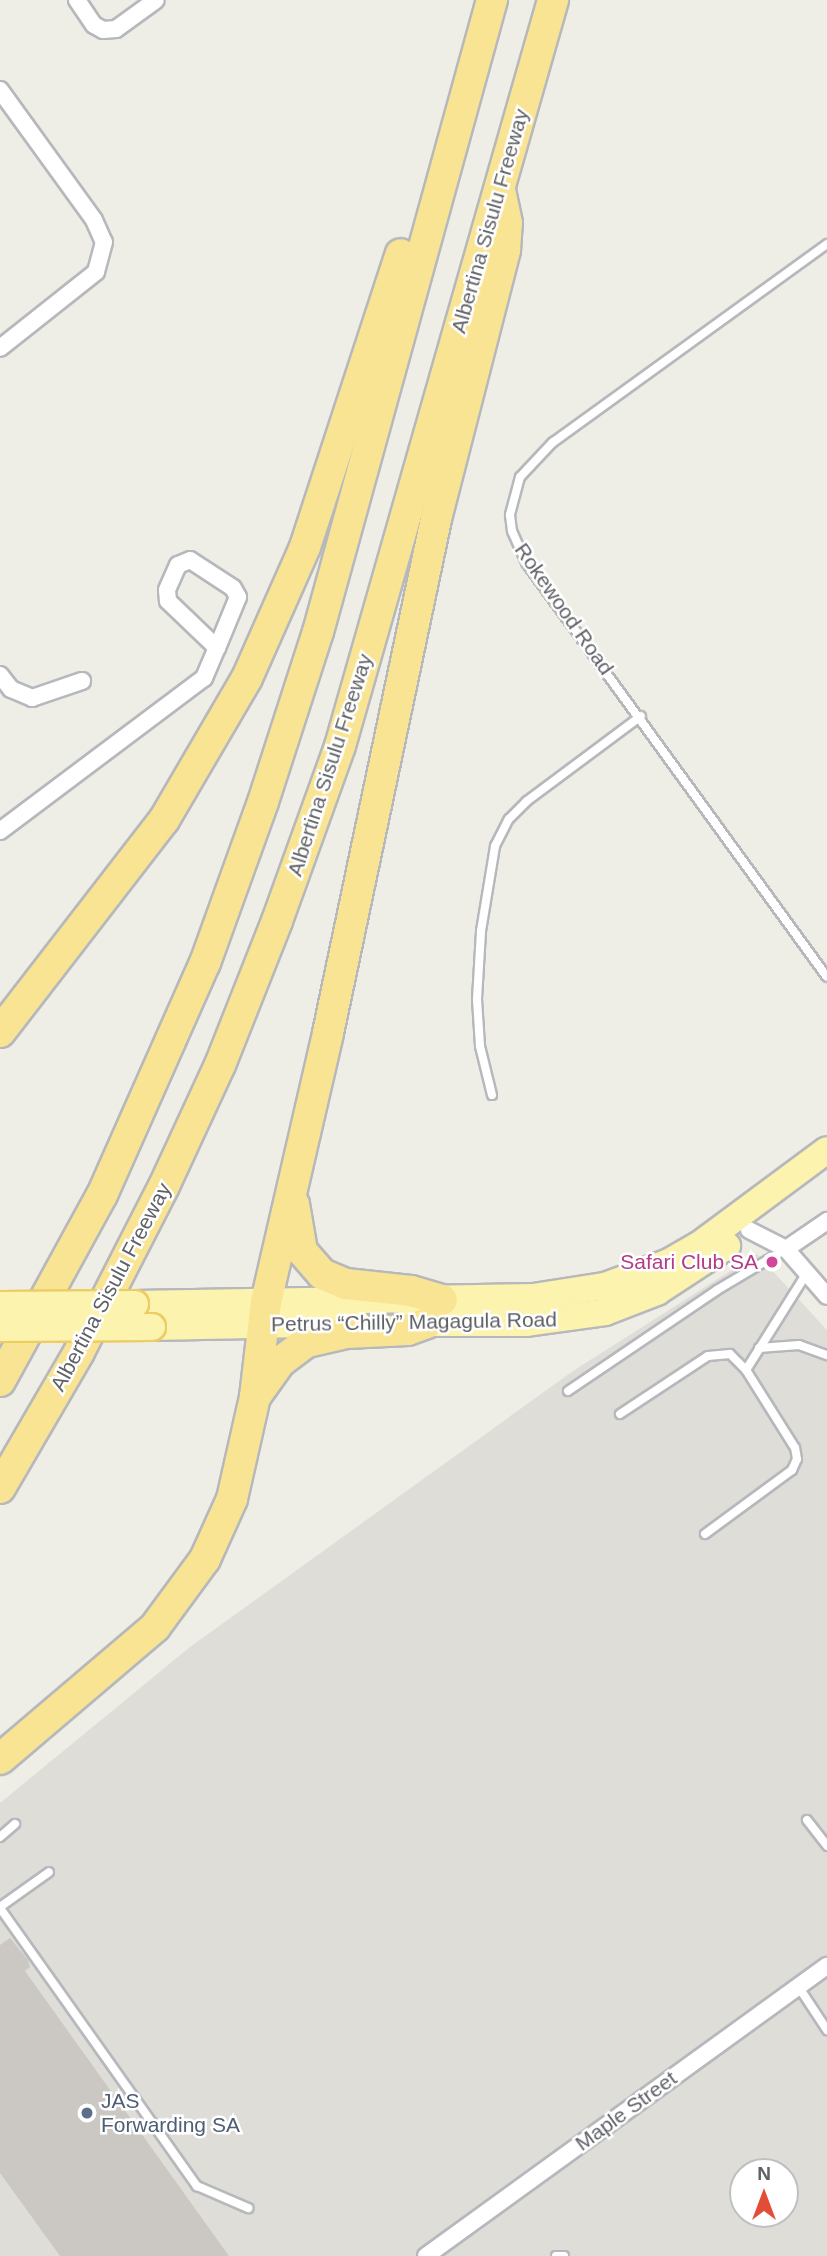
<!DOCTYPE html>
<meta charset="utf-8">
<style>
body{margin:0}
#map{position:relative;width:827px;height:2256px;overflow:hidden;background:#efeee6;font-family:Helvetica,sans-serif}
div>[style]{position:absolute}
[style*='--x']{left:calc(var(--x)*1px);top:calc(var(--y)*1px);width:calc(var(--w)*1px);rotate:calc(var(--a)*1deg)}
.industrial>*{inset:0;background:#deddd8}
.building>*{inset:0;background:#cbc8c3}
.roads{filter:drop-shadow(2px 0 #b6b8bc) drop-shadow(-2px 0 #b6b8bc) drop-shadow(0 2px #b6b8bc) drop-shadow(0 -2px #b6b8bc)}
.service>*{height:8px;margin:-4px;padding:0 4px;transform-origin:4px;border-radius:4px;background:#fff}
.minor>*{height:16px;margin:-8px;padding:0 8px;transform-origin:8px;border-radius:8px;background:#fff}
.primary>*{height:26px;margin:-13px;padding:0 13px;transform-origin:13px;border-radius:13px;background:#fcf3ae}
.motorway>*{height:30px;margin:-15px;padding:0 15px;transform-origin:15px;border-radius:15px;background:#f9e493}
.bridges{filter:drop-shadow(2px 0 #edcc62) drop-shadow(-2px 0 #edcc62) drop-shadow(0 2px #edcc62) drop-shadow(0 -2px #edcc62)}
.primary-bridge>*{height:26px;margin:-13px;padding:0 13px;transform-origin:13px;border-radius:13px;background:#fcf3ae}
.dots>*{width:19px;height:19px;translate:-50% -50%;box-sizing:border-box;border:4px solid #fff;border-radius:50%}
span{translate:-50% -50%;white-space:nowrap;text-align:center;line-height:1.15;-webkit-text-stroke:5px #fff;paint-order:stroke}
.street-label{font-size:21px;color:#5e6166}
.hotel-label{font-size:21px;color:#b23c85}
.right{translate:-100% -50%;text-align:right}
.service-label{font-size:21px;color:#4e5e75}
.left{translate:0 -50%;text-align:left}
.north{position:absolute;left:729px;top:2158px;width:70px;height:70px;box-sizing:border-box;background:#fff;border:2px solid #bfc0c2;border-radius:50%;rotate:0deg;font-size:19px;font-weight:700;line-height:28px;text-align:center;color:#5e6166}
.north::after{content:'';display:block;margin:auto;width:24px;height:32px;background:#e34d38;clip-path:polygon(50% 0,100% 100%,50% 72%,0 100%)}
</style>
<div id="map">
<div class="industrial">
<i style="clip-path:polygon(evenodd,757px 1254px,827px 1330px,827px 2256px,0 2256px,0 1803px,190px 1647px,573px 1371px,757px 1254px,743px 2172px,785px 2172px,785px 2214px,743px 2214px,743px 2172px)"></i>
</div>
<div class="building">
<i style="clip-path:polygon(10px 1938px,28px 1960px,30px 1967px,25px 1971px,229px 2256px,60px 2256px,0 2173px,0 1945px)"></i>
</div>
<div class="roads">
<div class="service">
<i style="--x:827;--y:244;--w:338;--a:144.1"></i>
<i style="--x:553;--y:442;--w:48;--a:133.3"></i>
<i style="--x:520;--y:477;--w:39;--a:105"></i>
<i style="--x:510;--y:515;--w:16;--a:83"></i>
<i style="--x:512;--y:531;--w:36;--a:66"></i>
<i style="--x:527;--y:564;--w:510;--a:54.01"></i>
<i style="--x:492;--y:1095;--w:50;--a:-103.8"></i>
<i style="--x:480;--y:1046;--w:47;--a:-93.7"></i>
<i style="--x:477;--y:999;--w:68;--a:-86.6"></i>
<i style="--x:481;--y:931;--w:86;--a:-80.6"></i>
<i style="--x:495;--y:846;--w:30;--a:-63"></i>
<i style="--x:509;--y:819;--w:25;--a:-45"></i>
<i style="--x:527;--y:801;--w:142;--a:-36.7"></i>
<i style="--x:759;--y:1348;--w:40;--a:-4.3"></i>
<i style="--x:799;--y:1345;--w:30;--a:20"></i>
<i style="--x:568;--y:1391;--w:180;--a:-34.1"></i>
<i style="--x:717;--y:1290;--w:80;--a:-30.7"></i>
<i style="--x:620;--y:1414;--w:105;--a:-33.4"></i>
<i style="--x:708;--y:1356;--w:22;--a:-5"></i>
<i style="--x:730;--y:1354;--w:23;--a:45"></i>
<i style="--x:705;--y:1534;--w:108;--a:-36.3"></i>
<i style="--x:792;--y:1470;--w:12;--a:-66"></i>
<i style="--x:797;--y:1459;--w:11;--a:-100"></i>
<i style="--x:795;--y:1448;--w:92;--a:-122.1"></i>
<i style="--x:746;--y:1370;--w:117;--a:-57.9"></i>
<i style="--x:807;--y:1820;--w:33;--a:52"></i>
<i style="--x:0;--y:1837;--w:20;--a:-41"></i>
<i style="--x:0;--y:1907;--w:60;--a:-35.5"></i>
<i style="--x:0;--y:1908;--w:341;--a:54.7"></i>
<i style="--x:197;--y:2186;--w:56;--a:23.3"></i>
<i style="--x:798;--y:1986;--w:53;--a:56.6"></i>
<i style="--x:556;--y:2256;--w:8;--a:0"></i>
</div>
<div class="minor">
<i style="--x:77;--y:0;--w:30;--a:56"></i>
<i style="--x:94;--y:25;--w:10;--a:29"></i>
<i style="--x:103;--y:30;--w:13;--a:-4"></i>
<i style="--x:116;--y:29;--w:49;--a:-35.9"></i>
<i style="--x:0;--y:90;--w:160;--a:54.1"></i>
<i style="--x:94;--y:220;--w:24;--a:66"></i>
<i style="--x:104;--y:242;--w:31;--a:105"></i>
<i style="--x:96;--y:272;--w:122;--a:141.6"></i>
<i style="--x:0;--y:675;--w:18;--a:52"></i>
<i style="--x:11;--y:689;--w:23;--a:23"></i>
<i style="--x:32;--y:698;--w:53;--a:-18.8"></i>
<i style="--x:0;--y:831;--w:255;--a:-36.9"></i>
<i style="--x:204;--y:678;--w:33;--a:-67"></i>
<i style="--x:217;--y:648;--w:55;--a:-67.6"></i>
<i style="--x:238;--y:597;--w:10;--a:-119"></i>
<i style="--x:233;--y:588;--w:51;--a:-146.9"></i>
<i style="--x:190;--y:560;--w:13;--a:157"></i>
<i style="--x:178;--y:565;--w:27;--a:114"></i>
<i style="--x:167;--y:590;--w:11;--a:85"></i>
<i style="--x:168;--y:601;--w:68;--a:43.8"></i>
<i style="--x:749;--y:1230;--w:42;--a:27.2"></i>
<i style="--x:786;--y:1249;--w:62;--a:48.9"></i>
<i style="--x:786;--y:1249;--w:50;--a:-34.3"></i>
<i style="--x:426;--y:2256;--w:495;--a:-35.9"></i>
</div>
<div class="primary">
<i style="--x:135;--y:1304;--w:398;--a:-1"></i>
<i style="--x:533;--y:1297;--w:73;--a:-8.7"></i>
<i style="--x:605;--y:1286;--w:68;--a:-20.6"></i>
<i style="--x:669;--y:1262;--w:34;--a:-30"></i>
<i style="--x:699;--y:1245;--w:159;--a:-36.6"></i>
<i style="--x:406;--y:1323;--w:121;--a:0"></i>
<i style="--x:527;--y:1323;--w:79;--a:-8"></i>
<i style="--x:605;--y:1312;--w:56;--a:-21"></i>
<i style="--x:657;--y:1292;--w:84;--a:-33.3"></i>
<i style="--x:152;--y:1327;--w:205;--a:-1.1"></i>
</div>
<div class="motorway">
<i style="--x:0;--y:1032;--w:268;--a:-52.3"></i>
<i style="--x:164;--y:820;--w:164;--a:-59.7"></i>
<i style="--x:247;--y:678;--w:143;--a:-66.1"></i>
<i style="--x:305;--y:547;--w:308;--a:-71.9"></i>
<i style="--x:294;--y:1204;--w:48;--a:80.3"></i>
<i style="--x:302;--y:1251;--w:30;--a:49"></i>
<i style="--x:322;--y:1274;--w:26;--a:23"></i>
<i style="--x:346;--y:1284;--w:65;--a:6.1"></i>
<i style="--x:411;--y:1291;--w:32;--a:16"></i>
<i style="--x:0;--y:1381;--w:212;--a:-61.3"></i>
<i style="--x:102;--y:1195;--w:254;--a:-66.1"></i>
<i style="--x:205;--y:963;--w:171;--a:-70.2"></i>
<i style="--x:263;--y:802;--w:179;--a:-72.1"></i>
<i style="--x:318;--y:632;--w:656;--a:-74.61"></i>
<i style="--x:255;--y:1397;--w:43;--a:-54.5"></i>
<i style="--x:280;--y:1362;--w:34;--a:-37"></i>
<i style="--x:307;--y:1342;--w:41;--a:-12.7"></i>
<i style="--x:347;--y:1333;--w:61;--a:-2.8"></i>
<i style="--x:408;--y:1330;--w:20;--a:-20"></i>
<i style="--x:0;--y:1488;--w:157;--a:-59.8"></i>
<i style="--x:79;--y:1352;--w:186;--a:-62.9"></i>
<i style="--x:164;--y:1186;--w:133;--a:-65.2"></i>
<i style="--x:220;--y:1065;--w:155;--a:-68.4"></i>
<i style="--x:277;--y:921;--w:186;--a:-70.2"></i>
<i style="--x:340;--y:746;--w:776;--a:-74.06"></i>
<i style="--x:0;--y:1759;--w:204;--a:-40.4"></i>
<i style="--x:155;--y:1627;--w:84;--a:-53.7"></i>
<i style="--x:205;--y:1559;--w:66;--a:-65.8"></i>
<i style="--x:232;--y:1499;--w:105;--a:-77.3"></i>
<i style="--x:255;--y:1397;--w:96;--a:-83.4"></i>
<i style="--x:266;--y:1302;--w:276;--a:-77"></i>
<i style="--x:328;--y:1033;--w:525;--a:-78.13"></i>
<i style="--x:436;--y:519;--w:278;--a:-75.6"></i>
<i style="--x:505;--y:250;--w:27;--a:-86"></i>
<i style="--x:507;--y:223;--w:34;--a:-102"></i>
</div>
</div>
<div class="bridges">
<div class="primary-bridge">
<i style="--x:0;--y:1305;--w:135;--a:-0.4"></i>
<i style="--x:0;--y:1328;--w:152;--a:-0.4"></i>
</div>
</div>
<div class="dots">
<i style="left:772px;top:1262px;background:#d1479c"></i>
<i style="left:87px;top:2113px;background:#5c6f8a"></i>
</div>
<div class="street-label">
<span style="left:490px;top:221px;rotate:-74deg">Albertina Sisulu Freeway</span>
<span style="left:564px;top:609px;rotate:55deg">Rokewood Road</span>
<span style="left:330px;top:765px;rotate:-72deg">Albertina Sisulu Freeway</span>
<span style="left:111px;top:1287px;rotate:-62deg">Albertina Sisulu Freeway</span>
<span style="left:414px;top:1322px;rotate:-1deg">Petrus “Chilly” Magagula Road</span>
<span style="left:626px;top:2111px;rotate:-36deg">Maple Street</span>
</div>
<div class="hotel-label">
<span class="right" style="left:758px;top:1262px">Safari Club SA</span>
</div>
<div class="service-label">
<span class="left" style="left:101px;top:2113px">JAS<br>Forwarding SA</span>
</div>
<div class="north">N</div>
</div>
